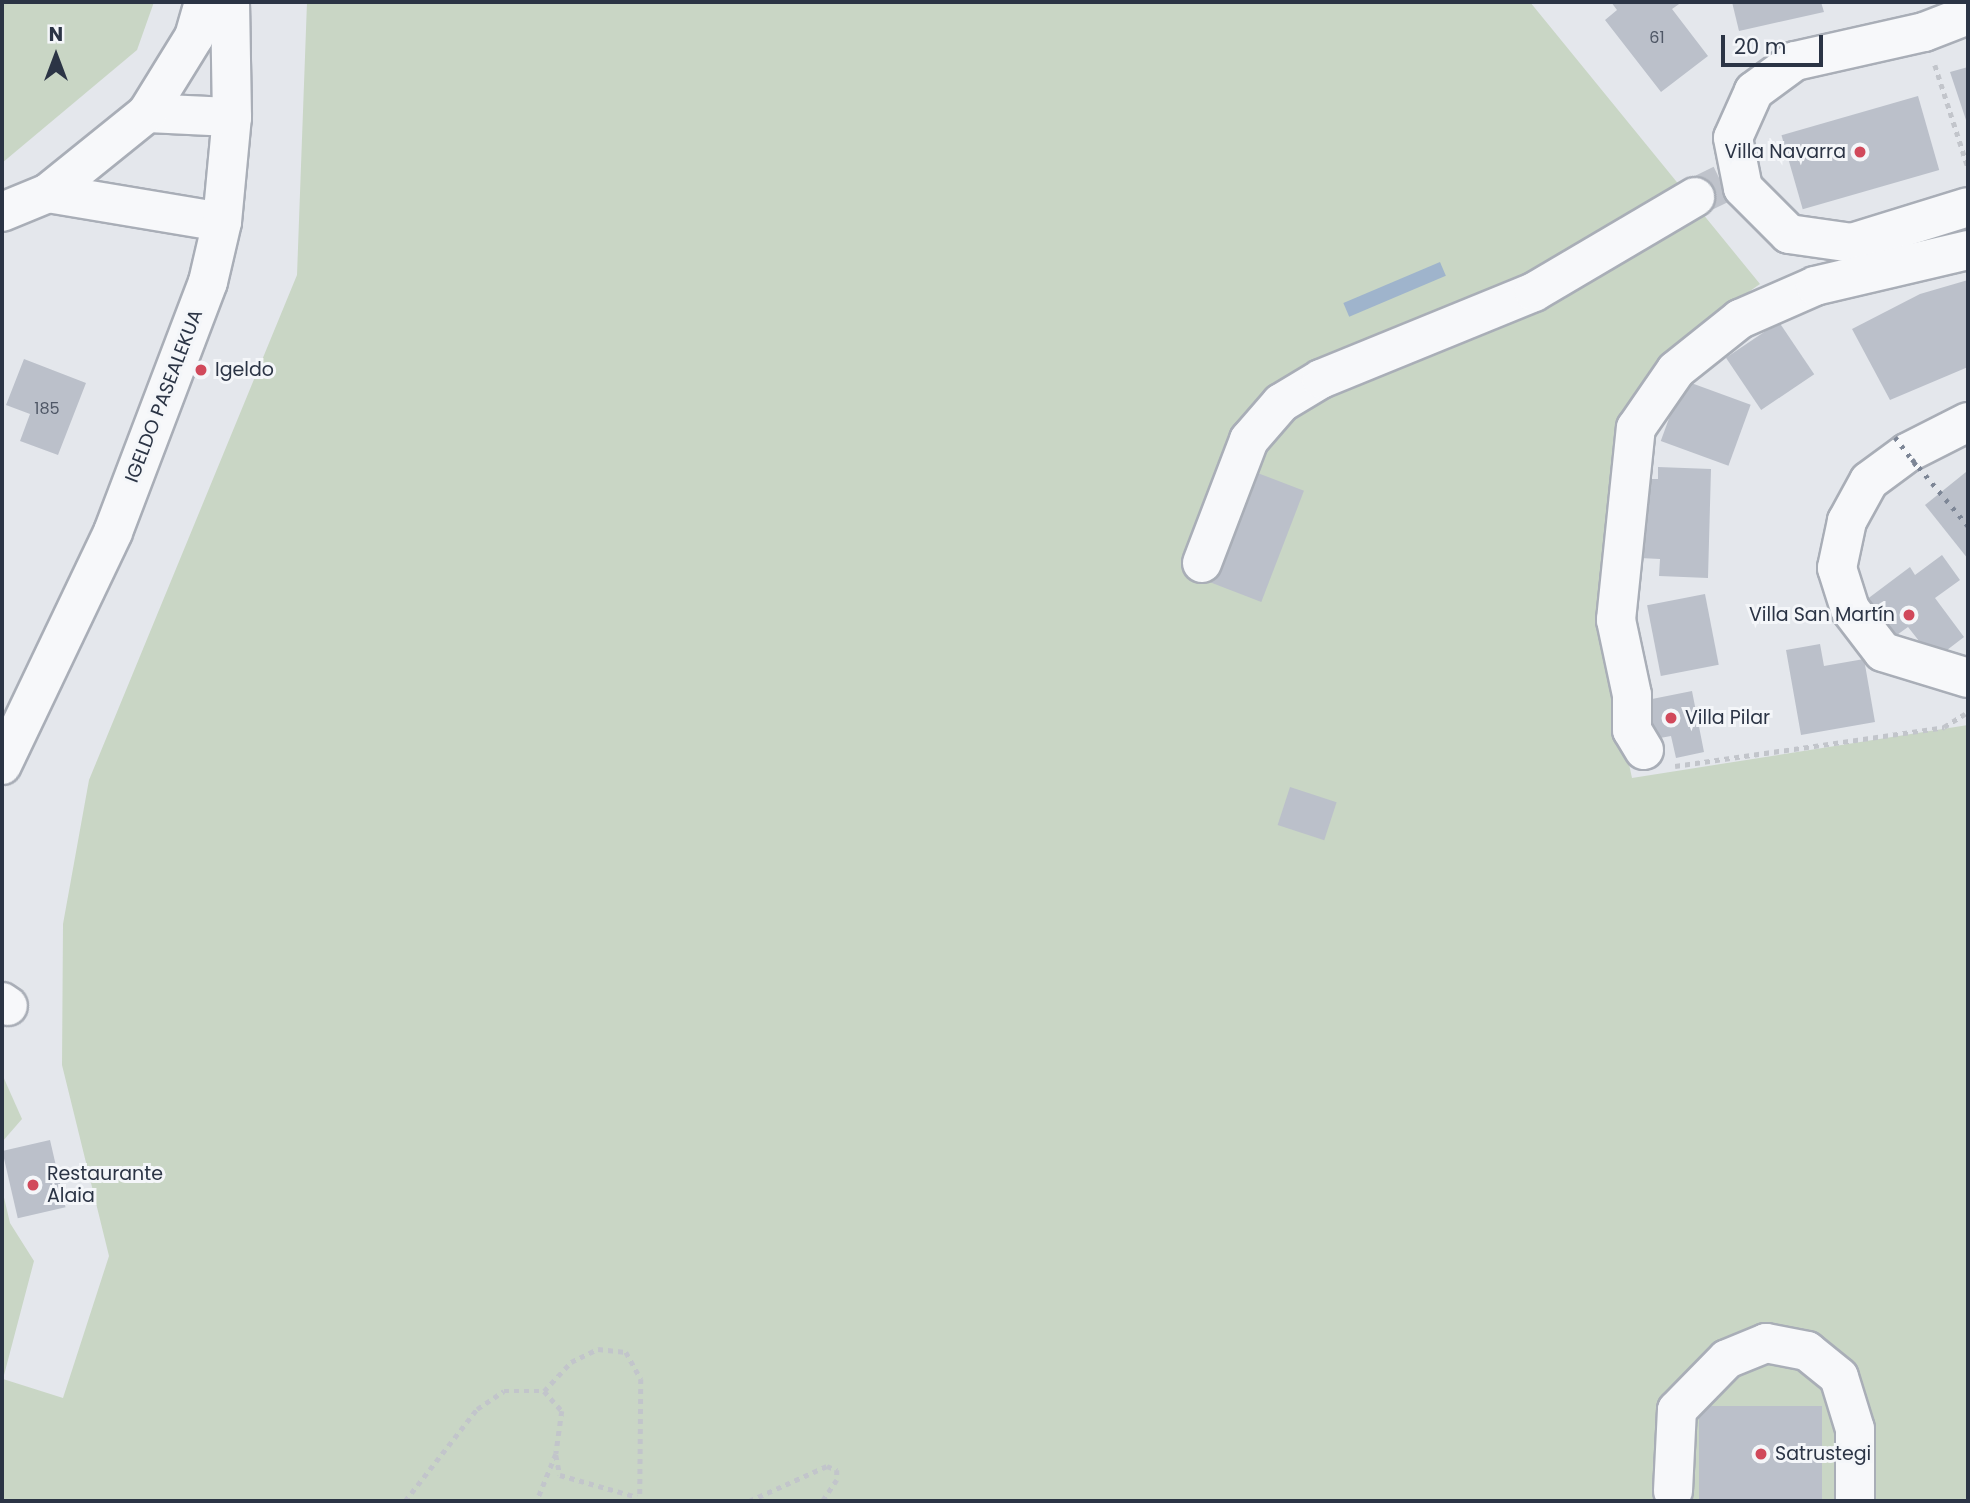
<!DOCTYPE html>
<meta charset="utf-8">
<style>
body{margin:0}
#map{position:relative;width:1970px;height:1503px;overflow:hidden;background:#e4e7ec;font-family:Poppins,sans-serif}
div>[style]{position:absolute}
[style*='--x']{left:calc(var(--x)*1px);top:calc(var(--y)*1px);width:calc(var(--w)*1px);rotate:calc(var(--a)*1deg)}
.green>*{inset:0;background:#c9d6c5}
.water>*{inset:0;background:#9fb4cc;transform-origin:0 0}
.building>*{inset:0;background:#bbc0ca;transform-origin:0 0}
.minor-tunnel>*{height:38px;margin-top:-19px;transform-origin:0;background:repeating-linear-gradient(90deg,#bfc3cb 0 38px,transparent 0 57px)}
.path>*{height:4.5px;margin-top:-2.25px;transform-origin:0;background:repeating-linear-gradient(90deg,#c2c5cb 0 5px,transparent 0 10px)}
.roads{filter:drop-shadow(2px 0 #a9aeb7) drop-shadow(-2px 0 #a9aeb7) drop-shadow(0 2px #a9aeb7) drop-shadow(0 -2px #a9aeb7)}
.minor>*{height:38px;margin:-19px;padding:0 19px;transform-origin:19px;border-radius:19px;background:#f7f8fa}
.rail>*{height:5px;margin-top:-2.5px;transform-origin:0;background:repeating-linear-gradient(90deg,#7d8696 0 3.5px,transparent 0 10.5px)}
.dots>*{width:19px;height:19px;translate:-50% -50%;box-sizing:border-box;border:4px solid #f4f6f9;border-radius:50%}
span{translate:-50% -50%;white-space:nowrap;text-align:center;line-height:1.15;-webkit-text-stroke:6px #f4f6f9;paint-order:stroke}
.number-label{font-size:16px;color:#4f5766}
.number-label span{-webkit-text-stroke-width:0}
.poi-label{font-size:19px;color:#2b3445}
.right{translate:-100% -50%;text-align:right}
.left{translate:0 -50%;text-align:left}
.street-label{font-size:19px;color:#2b3445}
.frame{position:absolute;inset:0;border:4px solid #2b3445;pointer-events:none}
.north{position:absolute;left:21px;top:21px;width:70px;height:70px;-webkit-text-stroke:5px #f4f6f9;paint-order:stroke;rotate:0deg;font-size:19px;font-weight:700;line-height:28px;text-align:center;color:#2b3445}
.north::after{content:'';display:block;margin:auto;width:24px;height:32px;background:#2b3445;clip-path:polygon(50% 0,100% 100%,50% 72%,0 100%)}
.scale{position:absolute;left:1721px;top:35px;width:102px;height:32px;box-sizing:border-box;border:4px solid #2b3445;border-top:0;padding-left:9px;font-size:21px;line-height:24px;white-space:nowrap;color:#2b3445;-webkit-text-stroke:5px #f4f6f9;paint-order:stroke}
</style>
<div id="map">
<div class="green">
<i style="clip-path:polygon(2px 2px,154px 2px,137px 50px,2px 163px)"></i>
<i style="clip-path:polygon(307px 2px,1530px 2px,1760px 284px,1677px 342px,1623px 415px,1602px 637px,1632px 778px,1968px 725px,1968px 1501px,2px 1501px,2px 1189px,10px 1223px,34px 1261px,3px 1379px,63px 1398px,109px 1256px,62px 1065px,63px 924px,89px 780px,297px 275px)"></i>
<i style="clip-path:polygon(2px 1074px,22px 1119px,2px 1142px)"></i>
</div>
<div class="water">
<i style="left:1440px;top:262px;width:15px;height:105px;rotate:67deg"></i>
</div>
<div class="building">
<i style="clip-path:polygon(1611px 2px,1682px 2px,1672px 9px,1708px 56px,1661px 92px,1605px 20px,1617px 10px)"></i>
<i style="clip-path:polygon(1732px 2px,1821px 2px,1824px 12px,1739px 31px)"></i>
<i style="clip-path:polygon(1968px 67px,1968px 126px,1950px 72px)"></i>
<i style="left:1918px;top:96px;width:77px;height:142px;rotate:74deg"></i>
<i style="clip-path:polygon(1968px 280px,1968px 367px,1890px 400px,1852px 329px,1920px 294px)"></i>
<i style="left:1779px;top:322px;width:63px;height:64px;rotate:56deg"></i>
<i style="clip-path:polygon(24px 359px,86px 383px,58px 455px,20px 441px,30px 414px,6px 405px)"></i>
<i style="left:1683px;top:380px;width:72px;height:65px;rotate:20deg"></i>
<i style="clip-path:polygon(1658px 467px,1711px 469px,1708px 578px,1659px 576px,1660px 559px,1640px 558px,1643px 479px,1658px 479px)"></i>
<i style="left:1247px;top:469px;width:61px;height:119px;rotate:21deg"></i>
<i style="clip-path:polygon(1966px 472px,1968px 475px,1968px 559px,1925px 505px)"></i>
<i style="clip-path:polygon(1942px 555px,1960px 580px,1935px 598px,1964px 637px,1934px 660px,1908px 627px,1890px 640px,1862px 603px,1910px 567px,1915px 575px)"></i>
<i style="left:1705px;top:594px;width:72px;height:59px;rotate:79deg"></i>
<i style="clip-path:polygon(1820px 644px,1824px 666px,1864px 659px,1875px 722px,1801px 735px,1786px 650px)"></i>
<i style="clip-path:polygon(1692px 691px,1704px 752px,1676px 758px,1671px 736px,1649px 740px,1642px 701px)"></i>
<i style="left:1290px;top:787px;width:49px;height:40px;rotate:18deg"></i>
<i style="left:50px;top:1140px;width:69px;height:49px;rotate:77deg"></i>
<i style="left:1699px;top:1406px;width:123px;height:95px"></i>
</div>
<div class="minor-tunnel">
<i style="--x:1695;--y:197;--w:30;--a:-26"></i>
</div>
<div class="path">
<i style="--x:1935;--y:65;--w:107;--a:72.1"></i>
<i style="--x:1675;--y:766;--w:272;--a:-8.2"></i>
<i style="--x:1944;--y:727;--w:25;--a:-32"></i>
<i style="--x:544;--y:1391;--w:40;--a:-47"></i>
<i style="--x:571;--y:1362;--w:30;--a:-26"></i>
<i style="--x:598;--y:1349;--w:28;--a:6"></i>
<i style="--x:626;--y:1352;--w:31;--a:61"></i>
<i style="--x:641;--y:1379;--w:122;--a:90.5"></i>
<i style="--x:556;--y:1455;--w:20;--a:79"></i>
<i style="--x:560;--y:1475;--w:80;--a:15.9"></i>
<i style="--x:405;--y:1501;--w:117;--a:-52"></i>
<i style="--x:477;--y:1409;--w:32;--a:-34"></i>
<i style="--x:504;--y:1391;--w:40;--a:0"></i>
<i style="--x:544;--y:1391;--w:27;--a:48"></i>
<i style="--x:562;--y:1411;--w:43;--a:97.9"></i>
<i style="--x:556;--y:1454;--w:51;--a:112"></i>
<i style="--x:749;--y:1501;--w:85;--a:-24.2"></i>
<i style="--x:827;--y:1466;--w:11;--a:22"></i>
<i style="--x:837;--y:1470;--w:10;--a:90"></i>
<i style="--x:837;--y:1480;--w:25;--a:124"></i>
</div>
<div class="roads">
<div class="minor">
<i style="--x:1968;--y:15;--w:47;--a:158.9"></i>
<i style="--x:1924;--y:32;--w:132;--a:167.3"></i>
<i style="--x:1795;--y:61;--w:51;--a:143.8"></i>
<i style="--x:1754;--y:91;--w:51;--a:114.1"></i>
<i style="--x:1733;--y:138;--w:51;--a:78.7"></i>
<i style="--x:1743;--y:188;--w:65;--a:45"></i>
<i style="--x:1789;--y:234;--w:64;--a:8.1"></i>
<i style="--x:1852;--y:243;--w:121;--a:-17.2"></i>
<i style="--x:147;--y:113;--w:85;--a:2.7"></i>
<i style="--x:48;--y:193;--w:176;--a:9.5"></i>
<i style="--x:2;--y:212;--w:50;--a:-22.4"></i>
<i style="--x:48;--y:193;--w:127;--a:-38.9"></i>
<i style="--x:147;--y:113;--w:89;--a:-58.3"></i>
<i style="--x:194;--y:37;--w:36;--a:-74"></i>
<i style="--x:1968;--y:422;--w:68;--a:153.1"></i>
<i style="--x:1907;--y:453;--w:47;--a:143.6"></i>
<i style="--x:1869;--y:481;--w:46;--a:118.8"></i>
<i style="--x:1847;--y:521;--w:48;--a:102"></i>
<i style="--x:1837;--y:568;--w:43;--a:72.4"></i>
<i style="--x:1850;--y:609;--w:54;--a:52.5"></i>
<i style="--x:1883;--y:652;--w:89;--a:17"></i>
<i style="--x:1202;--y:563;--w:132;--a:-69.1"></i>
<i style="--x:1249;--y:440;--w:49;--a:-49.1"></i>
<i style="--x:1281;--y:403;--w:47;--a:-31"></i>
<i style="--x:1321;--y:379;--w:230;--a:-22.2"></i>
<i style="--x:1534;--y:292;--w:187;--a:-30.5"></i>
<i style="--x:1644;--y:750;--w:23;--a:-121"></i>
<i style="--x:1632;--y:730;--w:35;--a:-90"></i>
<i style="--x:1632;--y:695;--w:77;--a:-102"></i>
<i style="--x:1616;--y:620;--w:193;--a:-84.1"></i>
<i style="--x:1636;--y:428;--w:70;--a:-55.4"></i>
<i style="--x:1676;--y:370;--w:82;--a:-38.6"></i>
<i style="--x:1740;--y:319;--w:82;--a:-23.7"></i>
<i style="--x:1815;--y:286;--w:157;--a:-13.2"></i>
<i style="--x:2;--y:765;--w:258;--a:-64.5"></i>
<i style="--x:113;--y:532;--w:267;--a:-69.2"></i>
<i style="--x:208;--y:282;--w:62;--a:-76.9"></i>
<i style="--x:222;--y:222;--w:105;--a:-84.6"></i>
<i style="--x:232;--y:117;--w:115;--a:-91"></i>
<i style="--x:2;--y:1002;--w:7;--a:34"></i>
<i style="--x:1673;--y:1491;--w:81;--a:-87.2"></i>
<i style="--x:1677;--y:1410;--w:71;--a:-45.6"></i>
<i style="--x:1727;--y:1359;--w:42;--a:-22.3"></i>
<i style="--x:1766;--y:1343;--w:42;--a:11"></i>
<i style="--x:1807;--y:1351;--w:41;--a:39.1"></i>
<i style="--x:1839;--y:1377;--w:54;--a:72.9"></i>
<i style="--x:1855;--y:1429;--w:72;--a:90"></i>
</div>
</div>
<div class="rail">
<i style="--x:1895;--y:437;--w:36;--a:53"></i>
<i style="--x:1912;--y:459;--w:87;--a:50.1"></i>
</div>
<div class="dots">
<i style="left:1860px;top:152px;background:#d1495b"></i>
<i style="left:201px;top:370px;background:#d1495b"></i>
<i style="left:1909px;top:615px;background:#d1495b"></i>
<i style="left:1671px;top:718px;background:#d1495b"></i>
<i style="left:33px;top:1185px;background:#d1495b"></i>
<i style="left:1761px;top:1454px;background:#d1495b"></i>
</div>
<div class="number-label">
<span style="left:1657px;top:38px">61</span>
<span style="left:47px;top:409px">185</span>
</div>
<div class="poi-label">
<span class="right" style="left:1846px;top:152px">Villa Navarra</span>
<span class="left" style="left:215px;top:370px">Igeldo</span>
<span class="right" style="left:1895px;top:615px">Villa San Martín</span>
<span class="left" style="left:1685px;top:718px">Villa Pilar</span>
<span class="left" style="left:47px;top:1185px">Restaurante<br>Alaia</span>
<span class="left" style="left:1775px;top:1454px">Satrustegi</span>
</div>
<div class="street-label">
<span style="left:164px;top:396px;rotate:-69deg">IGELDO PASEALEKUA</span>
</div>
<div class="frame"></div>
<div class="north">N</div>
<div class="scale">20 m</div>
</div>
